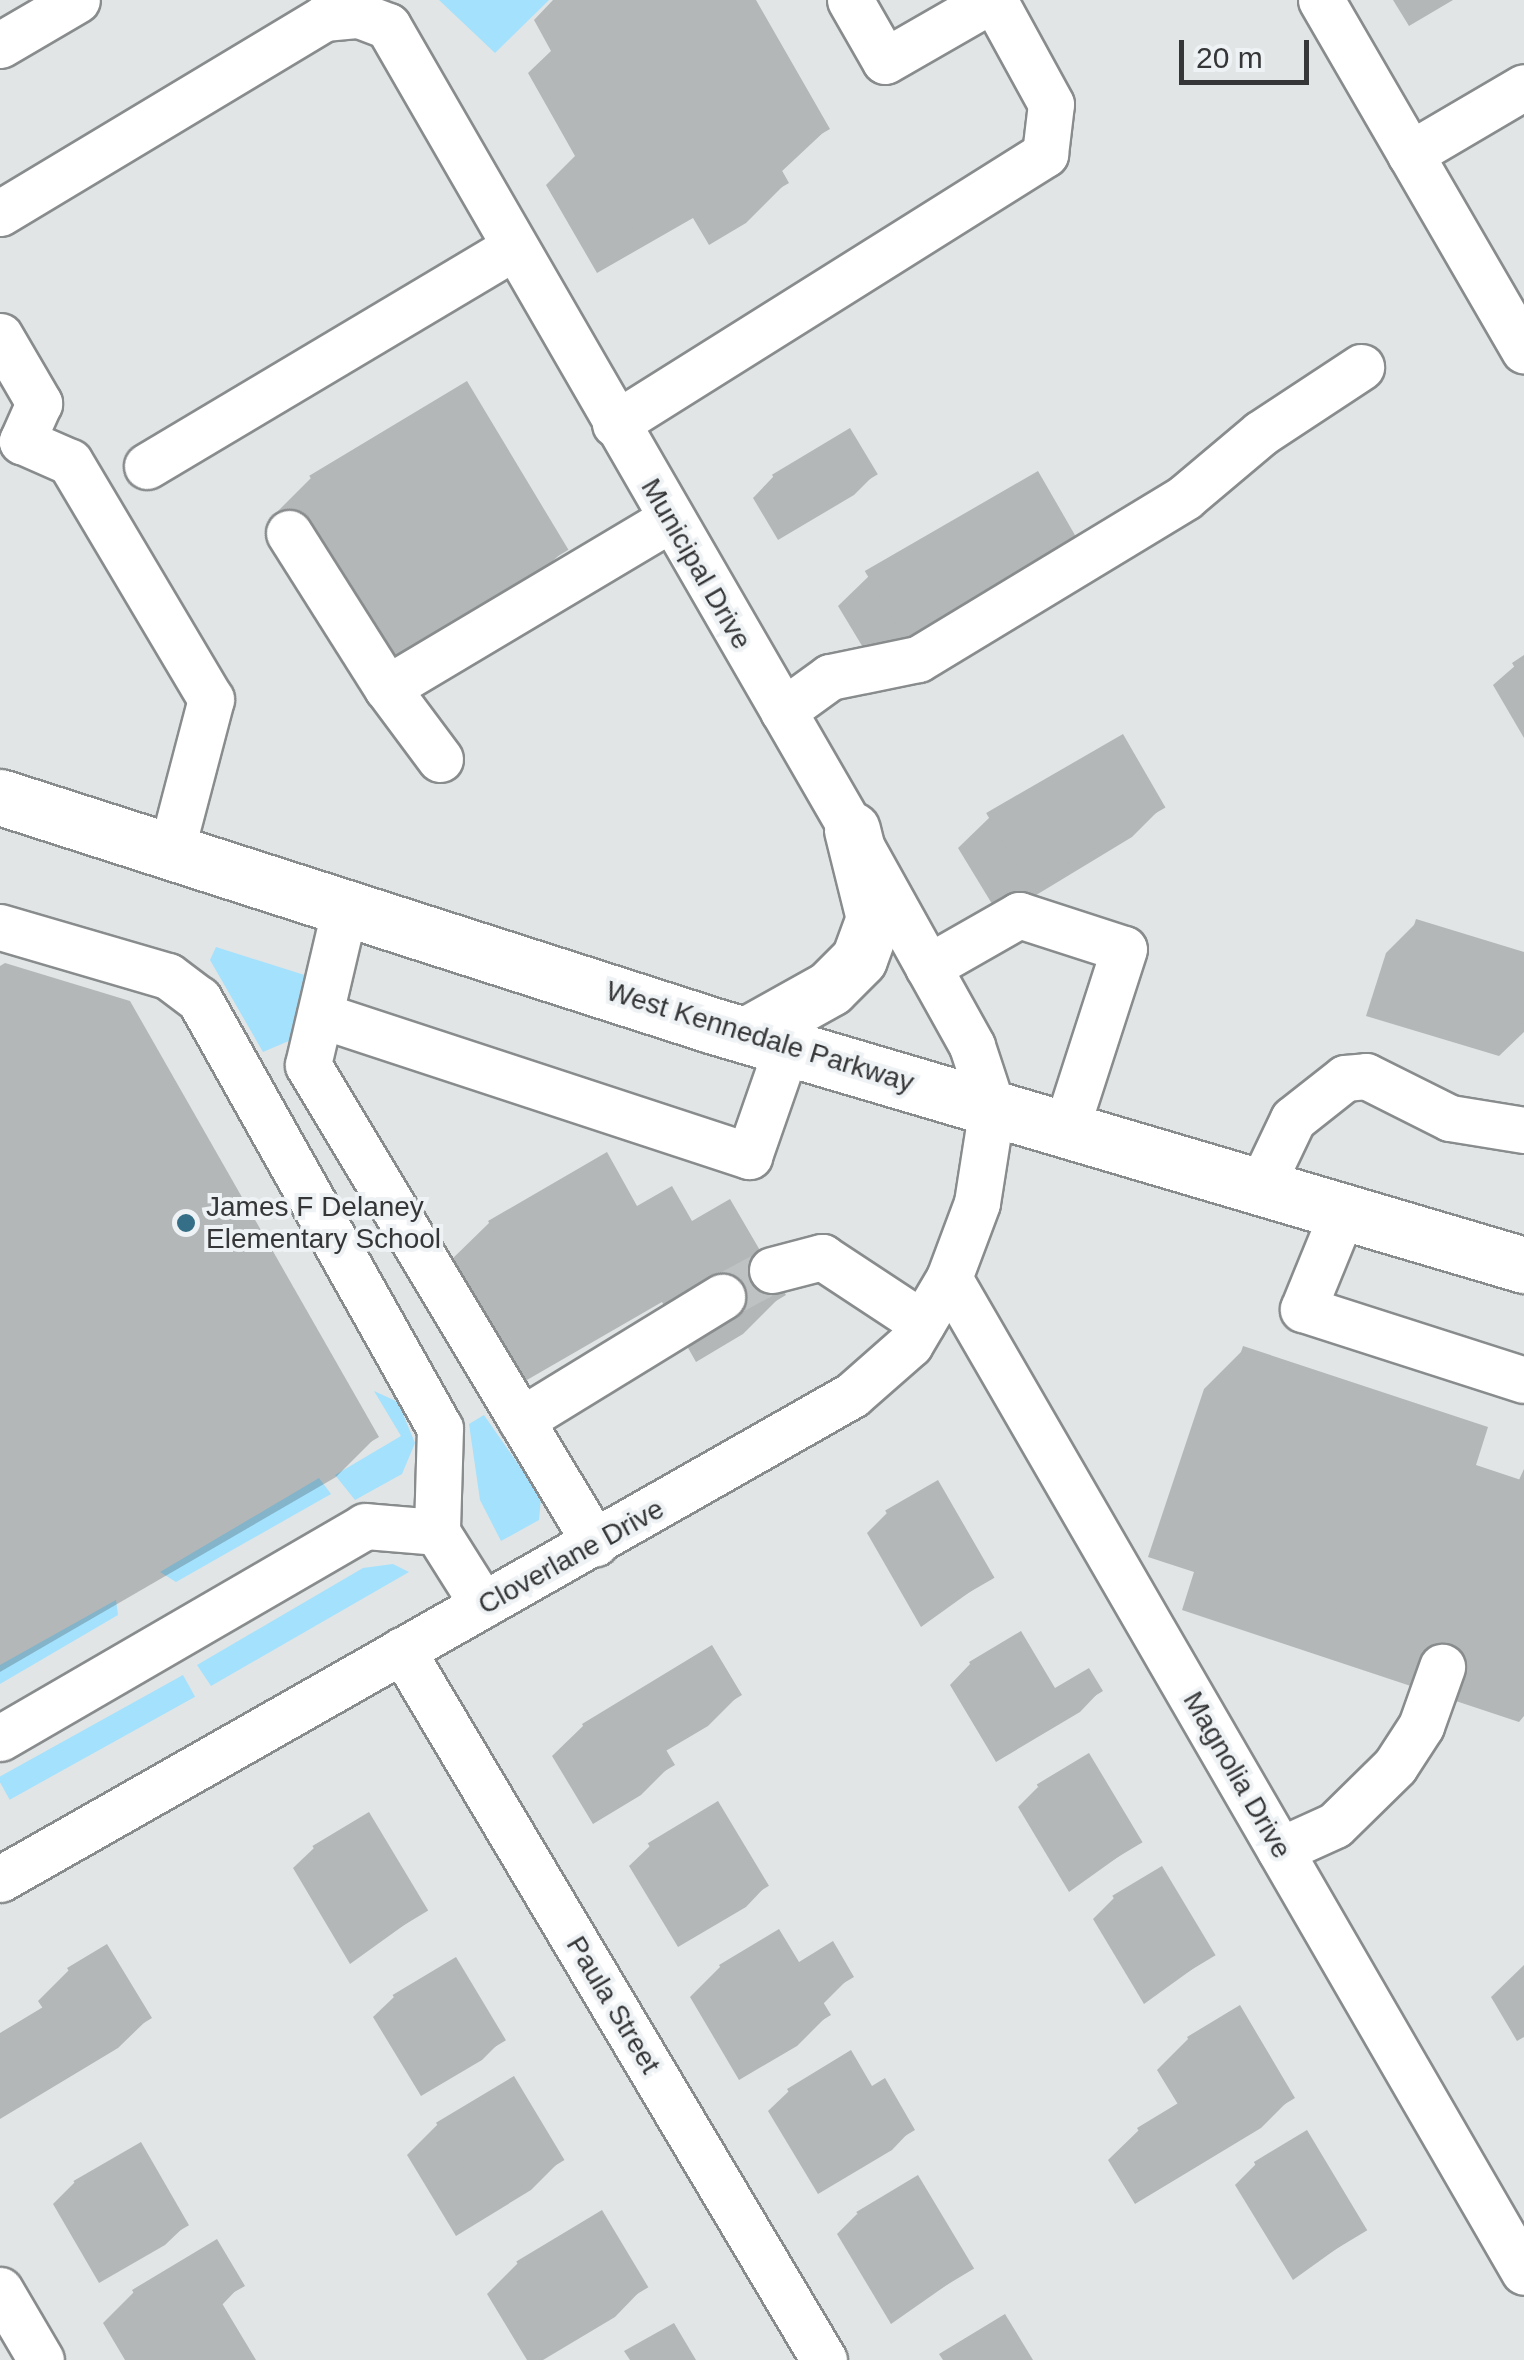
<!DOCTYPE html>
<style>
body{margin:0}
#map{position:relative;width:1524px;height:2360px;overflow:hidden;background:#e1e5e6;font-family:Helvetica,sans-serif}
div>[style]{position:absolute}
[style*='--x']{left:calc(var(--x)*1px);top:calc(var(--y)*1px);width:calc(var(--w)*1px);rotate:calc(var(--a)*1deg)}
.green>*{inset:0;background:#a4e1fc;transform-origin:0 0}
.shadow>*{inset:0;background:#0003}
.building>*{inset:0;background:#b3b7b8;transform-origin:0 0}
.minor-tunnel>*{height:45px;margin-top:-22.5px;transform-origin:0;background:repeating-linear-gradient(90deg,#bfc2c3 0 45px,transparent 0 67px)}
.roads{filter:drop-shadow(2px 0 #898c8d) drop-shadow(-2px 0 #898c8d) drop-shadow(0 2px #898c8d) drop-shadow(0 -2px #898c8d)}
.minor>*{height:45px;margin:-22.5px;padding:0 22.5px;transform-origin:22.5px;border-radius:22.5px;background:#fff}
.major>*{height:55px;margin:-27.5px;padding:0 27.5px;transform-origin:27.5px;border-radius:27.5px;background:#fff}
.dots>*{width:28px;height:28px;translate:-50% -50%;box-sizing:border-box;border:5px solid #eff2f4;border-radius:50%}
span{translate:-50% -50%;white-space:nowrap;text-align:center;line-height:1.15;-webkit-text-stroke:8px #eff2f4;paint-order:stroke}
.street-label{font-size:28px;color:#353637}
.poi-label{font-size:28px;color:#353637}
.left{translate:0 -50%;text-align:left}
.scale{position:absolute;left:1179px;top:40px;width:130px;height:45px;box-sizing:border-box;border:5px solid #353637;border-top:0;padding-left:12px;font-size:30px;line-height:35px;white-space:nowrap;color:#353637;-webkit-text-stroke:8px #eff2f4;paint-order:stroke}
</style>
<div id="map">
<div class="green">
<i style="clip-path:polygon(439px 0,549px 0,495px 53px)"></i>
<i style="clip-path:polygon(216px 947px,314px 978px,298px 1037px,263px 1052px,210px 960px)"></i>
<i style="clip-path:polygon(374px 1391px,398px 1402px,415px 1443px,402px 1474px,355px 1500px,335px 1475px,401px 1436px)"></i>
<i style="clip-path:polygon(484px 1415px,541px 1497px,539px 1520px,501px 1541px,480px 1500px,469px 1424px)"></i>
<i style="clip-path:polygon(319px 1478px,331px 1494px,176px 1582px,160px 1572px)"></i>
<i style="clip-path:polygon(393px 1564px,409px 1572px,211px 1686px,197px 1665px,363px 1568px)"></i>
<i style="clip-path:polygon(116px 1600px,118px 1615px,0 1684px,0 1665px)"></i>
<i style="left:183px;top:1675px;width:25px;height:212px;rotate:61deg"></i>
</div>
<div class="shadow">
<i style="clip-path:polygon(553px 0,753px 0,827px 129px,780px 173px,786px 183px,746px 223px,709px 245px,693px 218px,597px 273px,546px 185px,575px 156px,528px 73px,551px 51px,534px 20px)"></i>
<i style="clip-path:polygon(1393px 0,1453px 0,1409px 26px)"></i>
<i style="clip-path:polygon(849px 431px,875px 474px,854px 495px,778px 540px,753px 498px,773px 477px)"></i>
<i style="clip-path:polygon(311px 478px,565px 549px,525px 589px,370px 683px,271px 518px)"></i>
<i style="clip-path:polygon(1046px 573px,879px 674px,838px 606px,869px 576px)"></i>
<i style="clip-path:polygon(1524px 658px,1524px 738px,1493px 685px)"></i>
<i style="clip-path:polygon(1163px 806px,1132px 837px,1000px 917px,958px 848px,989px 818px)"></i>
<i style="clip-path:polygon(1417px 922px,1524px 954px,1524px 1032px,1499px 1056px,1366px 1016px,1386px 953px)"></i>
<i style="clip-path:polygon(0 968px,376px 1437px,336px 1477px,0 1672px)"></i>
<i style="clip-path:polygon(637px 1209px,691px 1224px,783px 1294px,743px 1334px,696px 1362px,662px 1302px,520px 1384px,449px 1262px,489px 1223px)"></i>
<i style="clip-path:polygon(1244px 1349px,1472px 1467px,1518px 1482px,1524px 1469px,1524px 1716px,1519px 1722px,1182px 1610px,1194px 1572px,1148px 1557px,1204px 1389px)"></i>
<i style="clip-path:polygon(887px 1513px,992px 1576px,921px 1627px,867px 1533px)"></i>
<i style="clip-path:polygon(970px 1664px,1054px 1692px,1100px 1691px,1080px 1712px,996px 1762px,950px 1685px)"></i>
<i style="clip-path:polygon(739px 1695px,708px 1726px,664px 1752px,672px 1764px,641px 1795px,593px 1824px,552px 1756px,583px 1726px)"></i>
<i style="clip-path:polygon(1038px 1787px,1139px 1842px,1069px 1892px,1018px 1807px)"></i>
<i style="clip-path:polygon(650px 1846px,766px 1886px,746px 1907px,678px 1947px,629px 1866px)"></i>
<i style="clip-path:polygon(314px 1848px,425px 1910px,350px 1964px,293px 1868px)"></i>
<i style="clip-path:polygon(1114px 1898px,1212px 1955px,1144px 2004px,1093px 1919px)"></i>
<i style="clip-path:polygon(798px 1965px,851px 1976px,822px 2005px,828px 2015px,797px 2046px,739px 2080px,690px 1997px,720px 1967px)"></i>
<i style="clip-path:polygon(1524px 1965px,1524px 2037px,1517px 2041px,1491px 1997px)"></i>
<i style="clip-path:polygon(69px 1970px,149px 2018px,118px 2048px,0 2119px,0 2036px,44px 2010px,38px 2001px)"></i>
<i style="clip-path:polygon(394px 1997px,503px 2039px,482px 2060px,421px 2096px,373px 2017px)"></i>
<i style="clip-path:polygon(1239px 2009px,1292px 2097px,1261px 2128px,1135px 2204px,1108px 2160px,1139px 2130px,1179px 2106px,1157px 2070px,1188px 2039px)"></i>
<i style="clip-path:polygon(871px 2089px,912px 2129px,892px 2150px,818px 2194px,768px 2111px,789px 2091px)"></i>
<i style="clip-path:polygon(438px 2124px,561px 2160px,531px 2190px,456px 2236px,407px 2155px)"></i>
<i style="clip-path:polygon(140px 2145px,186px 2225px,165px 2245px,99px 2283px,53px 2204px,74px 2183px)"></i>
<i style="clip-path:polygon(1256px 2164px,1364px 2229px,1293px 2280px,1235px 2185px)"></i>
<i style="clip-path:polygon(857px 2214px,971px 2268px,891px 2324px,837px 2234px)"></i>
<i style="clip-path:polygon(518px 2263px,645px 2286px,615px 2317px,543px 2360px,527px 2360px,487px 2294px)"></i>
<i style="clip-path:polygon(241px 2285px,221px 2306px,251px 2360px,125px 2360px,103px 2323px,134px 2292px)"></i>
</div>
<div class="building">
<i style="clip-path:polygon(584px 0,756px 0,830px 129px,776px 160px,789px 183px,749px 206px,734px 180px,637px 235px,585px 143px,619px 123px,566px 32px,594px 16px)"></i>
<i style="left:467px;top:381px;width:197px;height:184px;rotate:59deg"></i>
<i style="left:850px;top:428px;width:54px;height:91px;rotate:59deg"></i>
<i style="left:1038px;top:471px;width:83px;height:200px;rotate:60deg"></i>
<i style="clip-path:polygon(1524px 655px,1524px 683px,1512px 663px)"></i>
<i style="left:1123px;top:734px;width:85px;height:158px;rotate:60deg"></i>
<i style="clip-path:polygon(1416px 919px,1524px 952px,1524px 1024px,1395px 985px)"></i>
<i style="clip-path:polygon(5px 963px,130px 1001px,379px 1437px,0 1658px,0 966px)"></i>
<i style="clip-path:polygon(607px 1152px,637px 1206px,672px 1186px,692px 1221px,730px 1199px,786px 1295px,737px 1324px,703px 1264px,560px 1346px,488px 1221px)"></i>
<i style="clip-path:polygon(1243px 1346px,1488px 1427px,1476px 1465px,1524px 1481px,1524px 1671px,1220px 1570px,1232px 1532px,1186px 1517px)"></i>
<i style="left:938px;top:1480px;width:113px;height:61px;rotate:60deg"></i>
<i style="clip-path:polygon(1021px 1631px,1055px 1688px,1089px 1668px,1103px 1691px,1017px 1743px,969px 1662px)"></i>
<i style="clip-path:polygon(712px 1645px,742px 1695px,662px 1743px,675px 1765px,624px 1795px,582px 1724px)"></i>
<i style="left:1089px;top:1753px;width:104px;height:61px;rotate:59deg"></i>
<i style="left:718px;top:1801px;width:99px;height:82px;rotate:59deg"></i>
<i style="left:369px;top:1812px;width:115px;height:66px;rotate:59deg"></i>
<i style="left:1162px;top:1866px;width:104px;height:58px;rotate:59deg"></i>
<i style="clip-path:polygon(779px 1929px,799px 1962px,833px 1941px,854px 1977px,820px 1997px,831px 2015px,771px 2051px,719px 1965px)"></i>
<i style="clip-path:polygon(107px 1944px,152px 2018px,24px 2095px,0 2054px,0 2033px,78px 1986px,67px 1968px)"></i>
<i style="left:456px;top:1957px;width:97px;height:74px;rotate:59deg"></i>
<i style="clip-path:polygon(1240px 2005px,1295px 2098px,1166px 2175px,1137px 2128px,1213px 2082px,1187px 2037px)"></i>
<i style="clip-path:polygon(851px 2050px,872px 2086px,885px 2078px,915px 2130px,840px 2175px,787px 2089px)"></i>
<i style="left:514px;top:2076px;width:98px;height:91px;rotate:59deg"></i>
<i style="left:1307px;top:2130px;width:117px;height:62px;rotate:59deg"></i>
<i style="left:141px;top:2142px;width:96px;height:78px;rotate:60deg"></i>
<i style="left:918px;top:2175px;width:109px;height:72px;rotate:59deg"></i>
<i style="left:602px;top:2210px;width:90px;height:100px;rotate:59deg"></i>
<i style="clip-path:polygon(217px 2239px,245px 2286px,220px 2300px,256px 2360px,174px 2360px,132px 2290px)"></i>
<i style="clip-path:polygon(1005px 2314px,1033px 2360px,943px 2360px,939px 2354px)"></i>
<i style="clip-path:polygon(674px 2323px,696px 2360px,630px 2360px,624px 2351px)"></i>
</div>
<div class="minor-tunnel">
<i style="--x:722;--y:1297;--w:57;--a:-28.4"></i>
</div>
<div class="roads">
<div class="minor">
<i style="--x:850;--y:0;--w:70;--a:60.2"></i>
<i style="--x:885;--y:61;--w:122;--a:-29.9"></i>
<i style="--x:1321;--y:0;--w:405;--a:59.9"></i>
<i style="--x:0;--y:45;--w:89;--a:-30.3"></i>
<i style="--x:1410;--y:154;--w:132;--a:-30.4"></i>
<i style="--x:0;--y:213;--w:378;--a:-31"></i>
<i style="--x:324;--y:18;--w:35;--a:-5"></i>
<i style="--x:359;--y:15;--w:31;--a:21"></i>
<i style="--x:388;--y:26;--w:928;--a:60.01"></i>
<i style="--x:852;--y:830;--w:247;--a:60.9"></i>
<i style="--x:972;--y:1046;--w:64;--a:71.8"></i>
<i style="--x:992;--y:1107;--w:97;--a:98.9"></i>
<i style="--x:977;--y:1203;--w:80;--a:110.5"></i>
<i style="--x:949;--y:1278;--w:77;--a:120.6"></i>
<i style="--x:910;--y:1344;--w:77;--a:138.7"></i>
<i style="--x:852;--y:1395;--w:980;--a:150.4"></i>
<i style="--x:0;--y:336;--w:78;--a:59.8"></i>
<i style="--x:39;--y:403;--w:42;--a:114.1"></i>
<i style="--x:22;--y:441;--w:52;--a:23.6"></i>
<i style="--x:70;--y:462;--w:276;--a:59.3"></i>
<i style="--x:211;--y:699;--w:157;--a:104.7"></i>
<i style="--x:615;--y:424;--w:508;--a:-32.12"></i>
<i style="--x:1045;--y:154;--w:50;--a:-83.2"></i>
<i style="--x:1051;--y:104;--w:119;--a:-118.7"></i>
<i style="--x:147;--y:466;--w:427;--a:-30.8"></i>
<i style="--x:289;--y:533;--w:183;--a:57.7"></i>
<i style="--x:783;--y:711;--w:58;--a:-35.9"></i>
<i style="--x:830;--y:677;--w:90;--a:-11.6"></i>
<i style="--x:918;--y:659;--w:312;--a:-31.2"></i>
<i style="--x:1185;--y:497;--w:99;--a:-40.1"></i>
<i style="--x:1261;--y:433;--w:120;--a:-33.4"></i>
<i style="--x:440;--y:759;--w:89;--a:-126.7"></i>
<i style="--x:387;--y:688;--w:330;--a:-30.8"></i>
<i style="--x:345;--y:907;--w:162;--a:103.2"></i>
<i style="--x:308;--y:1065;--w:558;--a:59.02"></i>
<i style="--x:0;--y:927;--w:175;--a:16.3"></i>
<i style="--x:168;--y:976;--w:39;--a:37"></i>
<i style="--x:199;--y:999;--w:492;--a:60.7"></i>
<i style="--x:440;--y:1428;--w:104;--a:91.7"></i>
<i style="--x:437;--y:1532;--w:86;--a:57.8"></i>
<i style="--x:928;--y:967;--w:105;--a:-29.7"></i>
<i style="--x:1019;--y:915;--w:110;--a:17.9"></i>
<i style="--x:1124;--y:949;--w:189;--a:107.9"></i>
<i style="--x:320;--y:1015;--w:452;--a:18.2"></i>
<i style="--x:749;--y:1156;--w:115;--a:-70.8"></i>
<i style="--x:1261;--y:1186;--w:74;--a:-64.5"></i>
<i style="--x:1293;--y:1119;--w:66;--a:-38.3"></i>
<i style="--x:1345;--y:1078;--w:21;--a:-5"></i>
<i style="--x:1366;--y:1076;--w:94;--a:26.6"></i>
<i style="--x:1450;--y:1118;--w:75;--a:9.2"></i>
<i style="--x:1343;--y:1211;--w:106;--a:112.2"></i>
<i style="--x:1303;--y:1309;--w:232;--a:17.8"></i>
<i style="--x:772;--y:1270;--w:52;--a:-14.6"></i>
<i style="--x:822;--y:1257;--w:120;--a:33.4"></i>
<i style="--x:949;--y:1278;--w:1148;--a:59.95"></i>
<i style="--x:521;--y:1420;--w:236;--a:-31.5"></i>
<i style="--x:402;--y:1650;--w:826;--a:59.27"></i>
<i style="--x:0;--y:1738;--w:422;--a:-30.1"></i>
<i style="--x:365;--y:1526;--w:72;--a:4.8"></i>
<i style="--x:1280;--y:1850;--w:60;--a:-24.4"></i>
<i style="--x:1335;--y:1825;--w:84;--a:-44.5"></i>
<i style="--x:1395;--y:1766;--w:48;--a:-57"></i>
<i style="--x:1421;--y:1726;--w:63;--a:-70.4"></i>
<i style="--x:0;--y:2290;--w:81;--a:59.6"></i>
</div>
<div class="major">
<i style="--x:0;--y:797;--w:750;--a:17.78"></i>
<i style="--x:714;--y:1026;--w:845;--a:16.44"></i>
<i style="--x:746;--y:1035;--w:96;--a:-29.2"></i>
<i style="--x:830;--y:988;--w:41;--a:-45"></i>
<i style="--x:859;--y:959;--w:44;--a:-69.9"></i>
<i style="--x:874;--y:918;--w:91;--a:-104"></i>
</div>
</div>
<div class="dots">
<i style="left:186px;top:1223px;background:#346f87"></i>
</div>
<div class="street-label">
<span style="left:696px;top:564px;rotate:60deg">Municipal Drive</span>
<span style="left:760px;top:1037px;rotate:17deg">West Kennedale Parkway</span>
<span style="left:571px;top:1557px;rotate:-29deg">Cloverlane Drive</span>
<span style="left:1237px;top:1775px;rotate:60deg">Magnolia Drive</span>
<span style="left:613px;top:2005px;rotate:59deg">Paula Street</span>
</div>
<div class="poi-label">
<span class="left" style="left:206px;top:1223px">James F Delaney<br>Elementary School</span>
</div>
<div class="scale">20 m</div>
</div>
